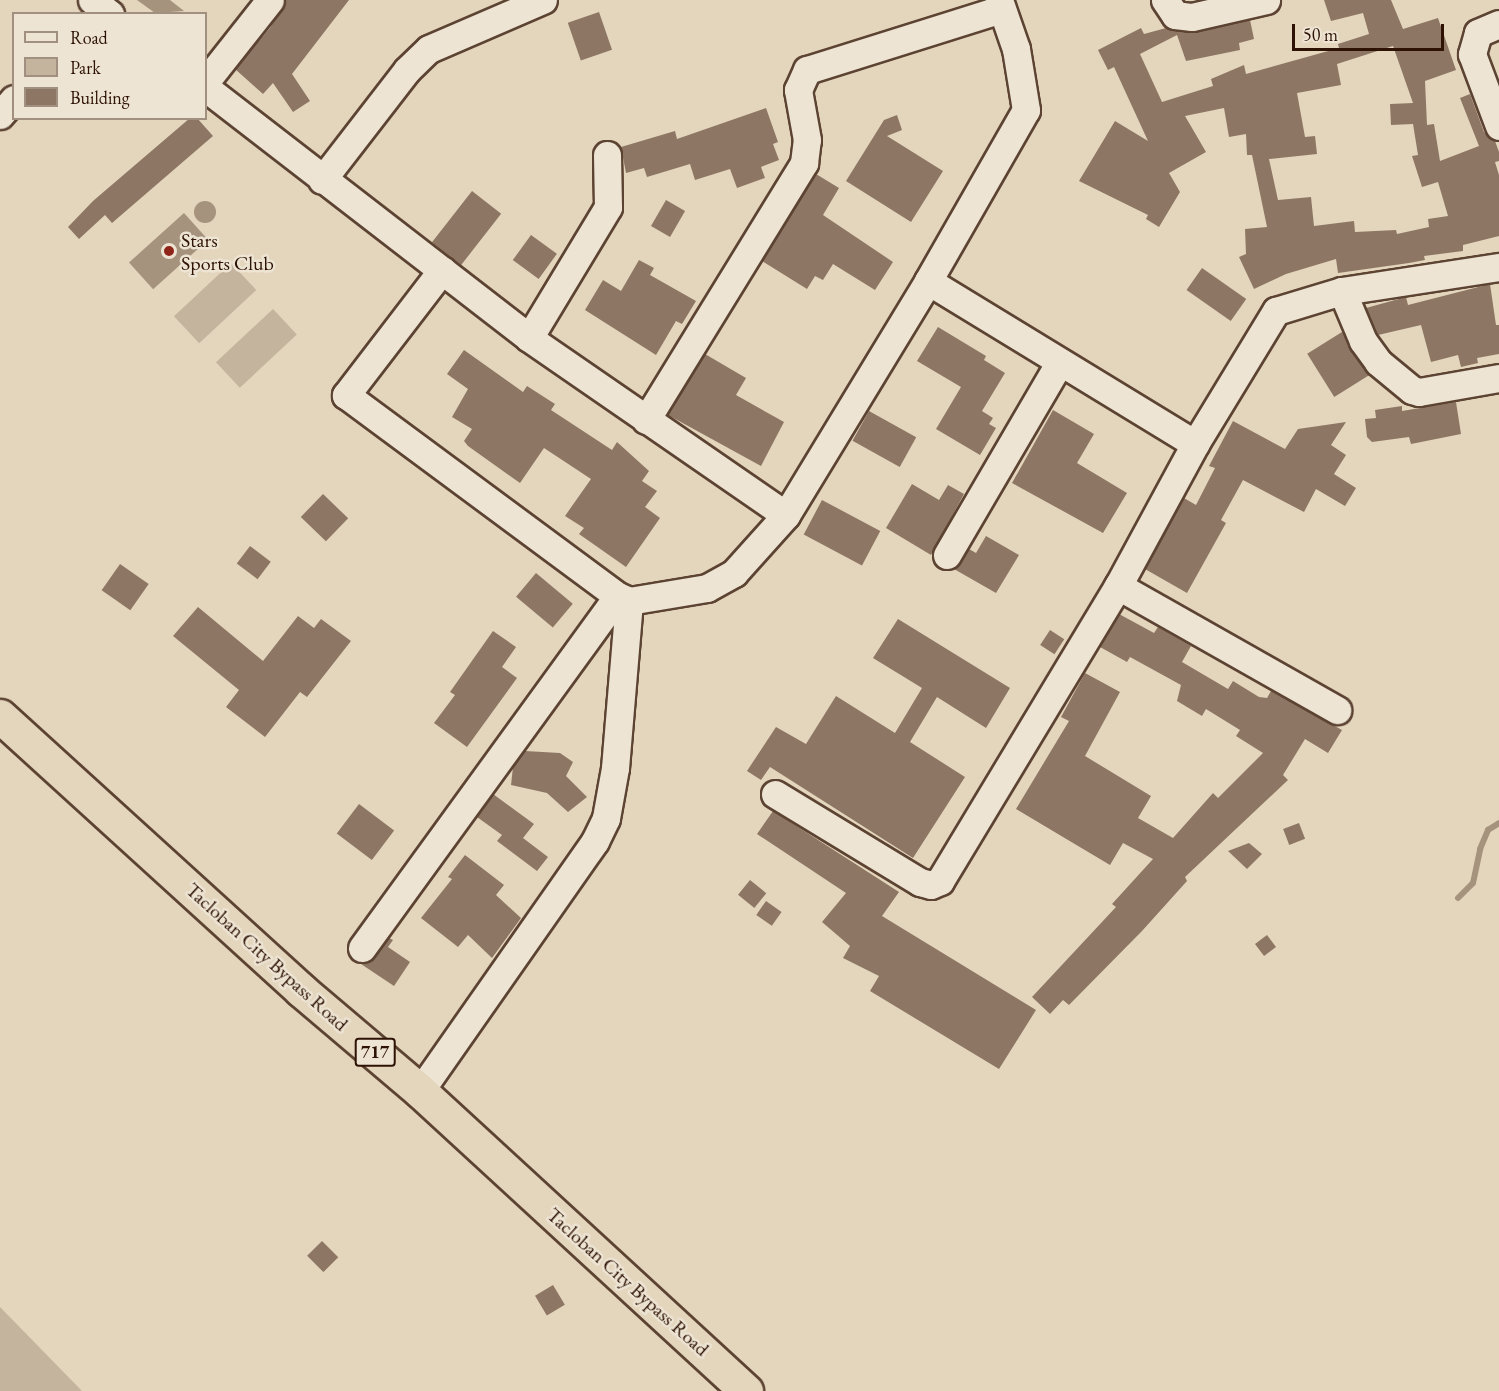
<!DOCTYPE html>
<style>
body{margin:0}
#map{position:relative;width:1499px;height:1391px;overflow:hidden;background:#e4d5bd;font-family:"EB Garamond",serif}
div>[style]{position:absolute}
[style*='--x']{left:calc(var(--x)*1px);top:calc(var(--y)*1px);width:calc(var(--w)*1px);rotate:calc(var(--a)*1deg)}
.green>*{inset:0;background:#c5b49d;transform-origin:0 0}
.water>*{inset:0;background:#a6937e;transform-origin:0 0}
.round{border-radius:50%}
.stream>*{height:6px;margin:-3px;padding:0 3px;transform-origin:3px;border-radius:3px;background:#a6937e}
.building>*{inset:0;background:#8d7764;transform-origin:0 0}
.roads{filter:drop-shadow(2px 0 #5c4332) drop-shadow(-2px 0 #5c4332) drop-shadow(0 2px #5c4332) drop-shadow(0 -2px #5c4332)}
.minor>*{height:27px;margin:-13.5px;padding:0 13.5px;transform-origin:13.5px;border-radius:13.5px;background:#ede4d4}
.highway>*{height:33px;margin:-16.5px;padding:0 16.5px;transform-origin:16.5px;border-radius:16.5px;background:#e4d5bd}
.dots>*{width:16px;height:16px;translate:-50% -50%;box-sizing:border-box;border:3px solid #ede4d4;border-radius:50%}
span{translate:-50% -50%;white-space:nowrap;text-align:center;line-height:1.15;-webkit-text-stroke:5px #ede4d4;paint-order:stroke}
.shield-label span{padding:2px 4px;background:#ede4d4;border:2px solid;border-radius:4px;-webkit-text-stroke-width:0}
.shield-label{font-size:18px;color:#2e1203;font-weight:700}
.poi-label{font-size:20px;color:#2e1203}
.left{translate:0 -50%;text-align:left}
.street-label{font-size:20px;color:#2e1203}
.legend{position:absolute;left:12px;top:12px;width:195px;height:108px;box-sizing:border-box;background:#ede4d4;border:2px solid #a19080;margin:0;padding:8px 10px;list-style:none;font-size:18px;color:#2e1203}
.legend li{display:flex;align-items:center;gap:12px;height:30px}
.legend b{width:30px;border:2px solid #a19080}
.scale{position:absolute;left:1292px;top:24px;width:152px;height:27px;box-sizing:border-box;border:3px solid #2e1203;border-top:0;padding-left:8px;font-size:18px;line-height:21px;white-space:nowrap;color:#2e1203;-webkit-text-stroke:4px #ede4d4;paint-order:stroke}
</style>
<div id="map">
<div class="green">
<i style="left:231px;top:263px;width:37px;height:78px;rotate:47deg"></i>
<i style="left:273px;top:309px;width:35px;height:78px;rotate:47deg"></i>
<i style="clip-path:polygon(0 1307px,82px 1391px,0 1391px)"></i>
</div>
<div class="water">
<i style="clip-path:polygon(137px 0,170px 0,184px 11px,155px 13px)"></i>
<i class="round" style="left:194px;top:201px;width:22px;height:22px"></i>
<i style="left:184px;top:213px;width:36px;height:74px;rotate:48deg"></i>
</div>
<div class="stream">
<i style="--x:1458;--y:898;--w:21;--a:-45"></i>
<i style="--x:1473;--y:883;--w:35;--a:-78"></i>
<i style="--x:1480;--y:849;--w:21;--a:-67"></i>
<i style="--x:1488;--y:830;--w:13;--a:-32"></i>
</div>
<div class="building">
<i style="clip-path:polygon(286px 0,349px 0,292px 74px,310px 101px,293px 112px,273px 83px,263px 94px,235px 69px,270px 28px)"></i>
<i style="clip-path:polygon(evenodd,1324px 0,1391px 0,1403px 29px,1438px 18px,1456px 70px,1425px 81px,1427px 125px,1434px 124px,1440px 161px,1479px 146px,1460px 98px,1470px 94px,1484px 132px,1495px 141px,1499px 152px,1499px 161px,1495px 162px,1499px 175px,1499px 236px,1463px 245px,1463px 251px,1424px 256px,1425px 260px,1409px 263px,1338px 273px,1336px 259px,1286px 274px,1254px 289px,1239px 257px,1246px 254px,1245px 229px,1267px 227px,1252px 155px,1247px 155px,1246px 134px,1229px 137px,1224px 108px,1185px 116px,1206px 152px,1169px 173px,1180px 192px,1159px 227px,1146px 219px,1148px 215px,1079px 181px,1115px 121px,1148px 141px,1114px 67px,1108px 70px,1098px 50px,1141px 28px,1144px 34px,1166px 28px,1195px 32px,1250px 20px,1254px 39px,1239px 43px,1240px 50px,1186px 61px,1177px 35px,1140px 54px,1162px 102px,1213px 86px,1211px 79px,1244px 65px,1246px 74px,1339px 48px,1338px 44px,1369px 34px,1363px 13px,1331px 21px,1324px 0,1393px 46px,1413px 103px,1390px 104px,1391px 125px,1413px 124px,1418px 155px,1412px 156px,1422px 187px,1438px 182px,1448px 216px,1428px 219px,1429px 227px,1397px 234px,1396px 230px,1355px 232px,1354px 221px,1314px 226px,1311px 197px,1278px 200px,1269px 159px,1317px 154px,1315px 136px,1305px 137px,1297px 93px,1341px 85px,1337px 64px,1393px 46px)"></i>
<i style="left:599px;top:12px;width:40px;height:33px;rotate:71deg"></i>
<i style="clip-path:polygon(766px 108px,778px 142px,773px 144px,779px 160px,761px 167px,765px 178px,737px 188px,730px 169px,695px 180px,690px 164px,647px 177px,644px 168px,626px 173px,621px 147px,675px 131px,677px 139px)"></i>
<i style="clip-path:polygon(897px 115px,902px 130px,887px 136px,943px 171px,911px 222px,846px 181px,884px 120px)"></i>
<i style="clip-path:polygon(190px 118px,197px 118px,213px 136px,112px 223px,105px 215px,79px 239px,68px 227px,93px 201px)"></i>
<i style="clip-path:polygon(816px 174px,839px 188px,823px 215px,893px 262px,875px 290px,833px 264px,823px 280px,815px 276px,807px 289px,762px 261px)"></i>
<i style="left:472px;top:191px;width:37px;height:65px;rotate:38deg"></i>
<i style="left:666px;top:200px;width:22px;height:30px;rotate:30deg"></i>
<i style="left:531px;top:235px;width:32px;height:31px;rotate:36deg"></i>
<i style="clip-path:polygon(639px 260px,654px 268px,650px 275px,696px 301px,682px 324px,676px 321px,656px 355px,585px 310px,603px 280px,621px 291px)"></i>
<i style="left:1202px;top:268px;width:54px;height:27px;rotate:35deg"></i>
<i style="clip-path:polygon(1490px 284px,1496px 325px,1499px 325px,1499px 354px,1477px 358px,1478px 363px,1461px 367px,1458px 355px,1431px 362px,1421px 325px,1378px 335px,1366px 308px,1406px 297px,1408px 305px)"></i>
<i style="clip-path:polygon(938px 327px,986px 356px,984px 360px,1005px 373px,982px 411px,993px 418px,989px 424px,996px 428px,980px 455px,936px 429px,961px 387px,917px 361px)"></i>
<i style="left:1342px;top:332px;width:51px;height:41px;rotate:58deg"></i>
<i style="clip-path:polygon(464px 350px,523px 392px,527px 386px,555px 404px,551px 410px,612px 450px,617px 442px,649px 471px,642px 481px,657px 491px,645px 507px,660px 518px,626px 567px,579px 534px,584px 528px,565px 516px,591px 479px,544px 448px,520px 483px,468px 446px,464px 441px,472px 429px,452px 417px,468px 389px,447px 374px)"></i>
<i style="clip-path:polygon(705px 354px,746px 378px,736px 395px,784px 422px,761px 466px,668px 415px)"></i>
<i style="clip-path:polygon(1456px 402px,1461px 434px,1411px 444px,1409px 437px,1372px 442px,1367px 437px,1365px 419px,1376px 418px,1375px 410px,1402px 406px,1402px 411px)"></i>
<i style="clip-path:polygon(1053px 410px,1094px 434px,1077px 463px,1127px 493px,1103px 533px,1012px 483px)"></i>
<i style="left:869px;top:411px;width:54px;height:34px;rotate:29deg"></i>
<i style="clip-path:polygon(1233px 421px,1285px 449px,1298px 429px,1346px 422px,1331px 445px,1346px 455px,1334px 474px,1356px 488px,1345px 506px,1316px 489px,1304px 512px,1243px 480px,1221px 520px,1226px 523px,1187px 593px,1145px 569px,1184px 498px,1196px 505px,1215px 468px,1209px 466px)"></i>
<i style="clip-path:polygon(912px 484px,939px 500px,948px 485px,964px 494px,931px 555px,886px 528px)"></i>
<i style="left:323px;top:494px;width:35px;height:32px;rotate:44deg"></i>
<i style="left:822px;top:500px;width:66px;height:39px;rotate:28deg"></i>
<i style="clip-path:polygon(986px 536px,1019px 555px,996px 593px,954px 569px,969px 549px,976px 553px)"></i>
<i style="left:250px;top:546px;width:26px;height:22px;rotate:37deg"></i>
<i style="left:120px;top:564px;width:35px;height:32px;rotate:35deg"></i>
<i style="left:536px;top:573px;width:48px;height:31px;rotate:40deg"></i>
<i style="clip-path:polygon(198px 607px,263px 661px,298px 616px,314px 628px,321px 619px,351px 641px,307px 697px,300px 692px,265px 737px,226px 707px,239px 690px,173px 636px)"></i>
<i style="clip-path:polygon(1119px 614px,1154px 633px,1158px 627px,1191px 646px,1182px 662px,1228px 689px,1233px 681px,1259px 697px,1267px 698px,1271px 691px,1342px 730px,1328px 753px,1305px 739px,1283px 775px,1288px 780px,1185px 877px,1187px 881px,1142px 931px,1069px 1005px,1063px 1000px,1050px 1014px,1032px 997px,1116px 907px,1112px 904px,1153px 859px,1123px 843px,1110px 865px,1016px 809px,1069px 721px,1061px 717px,1085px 673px,1120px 692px,1085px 756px,1151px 796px,1138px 818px,1173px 838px,1213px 793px,1218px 798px,1263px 753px,1236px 736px,1240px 730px,1206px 709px,1202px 716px,1177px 701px,1181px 685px,1130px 657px,1127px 662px,1100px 647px)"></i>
<i style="clip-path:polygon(898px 619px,1010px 688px,986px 728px,937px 697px,910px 742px,965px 777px,913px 858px,770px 767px,761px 780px,747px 771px,776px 727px,806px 744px,836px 696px,895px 733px,922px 688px,873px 658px)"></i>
<i style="left:1050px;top:630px;width:17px;height:18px;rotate:33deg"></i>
<i style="clip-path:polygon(493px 631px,516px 647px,502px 667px,517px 678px,467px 747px,434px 723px,455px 695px,450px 692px)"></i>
<i style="clip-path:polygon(525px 751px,560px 753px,573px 762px,566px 776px,587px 797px,568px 812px,547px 793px,511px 785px,513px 767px)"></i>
<i style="clip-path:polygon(493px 794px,534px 824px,523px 838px,548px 857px,537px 871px,497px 841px,502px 835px,477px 817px)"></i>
<i style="left:359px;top:804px;width:44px;height:37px;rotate:37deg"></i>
<i style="clip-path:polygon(773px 811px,899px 892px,882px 916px,1036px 1010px,999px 1069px,870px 991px,879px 976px,843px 958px,850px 946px,822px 922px,846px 893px,757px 834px)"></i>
<i style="left:1299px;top:823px;width:17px;height:17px;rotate:69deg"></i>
<i style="clip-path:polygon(1249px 843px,1262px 854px,1247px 869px,1228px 851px)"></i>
<i style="clip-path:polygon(465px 855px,504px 885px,496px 895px,521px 918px,492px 958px,468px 935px,458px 947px,421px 918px,452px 879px,448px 877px)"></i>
<i style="left:750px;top:880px;width:21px;height:19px;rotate:39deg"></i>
<i style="left:766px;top:901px;width:19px;height:17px;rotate:35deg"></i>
<i style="left:1267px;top:935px;width:15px;height:15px;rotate:53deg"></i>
<i style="clip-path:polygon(389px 938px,393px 940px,388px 947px,410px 962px,394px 986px,361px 964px,374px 958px)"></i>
<i style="left:322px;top:1241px;width:23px;height:21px;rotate:45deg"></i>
<i style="left:553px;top:1285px;width:23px;height:21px;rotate:59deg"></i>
</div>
<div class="roads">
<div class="minor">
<i style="--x:92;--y:0;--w:23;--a:38"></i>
<i style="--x:1165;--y:0;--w:18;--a:56"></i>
<i style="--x:1175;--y:15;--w:17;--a:7"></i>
<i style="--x:1192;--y:17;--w:76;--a:-12.9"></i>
<i style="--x:1499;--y:24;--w:23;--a:157"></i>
<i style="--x:1478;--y:33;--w:22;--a:106"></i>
<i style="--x:1472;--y:54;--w:77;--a:69.4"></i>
<i style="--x:206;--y:81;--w:103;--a:-51.7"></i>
<i style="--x:206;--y:88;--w:408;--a:37.7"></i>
<i style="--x:529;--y:338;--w:312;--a:34.6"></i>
<i style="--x:786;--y:515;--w:274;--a:-58.7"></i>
<i style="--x:928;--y:281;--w:313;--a:31.4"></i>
<i style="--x:0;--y:115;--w:21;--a:-49"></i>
<i style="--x:322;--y:180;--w:139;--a:-52.3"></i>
<i style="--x:407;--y:70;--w:30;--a:-44"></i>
<i style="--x:429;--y:49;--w:124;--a:-23.3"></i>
<i style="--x:442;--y:270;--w:158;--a:127.5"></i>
<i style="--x:346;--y:395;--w:338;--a:36.5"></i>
<i style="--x:618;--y:596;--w:12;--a:24"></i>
<i style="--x:629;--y:601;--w:79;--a:-9.5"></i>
<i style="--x:707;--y:588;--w:31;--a:-29"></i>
<i style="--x:734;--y:573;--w:78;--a:-48.1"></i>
<i style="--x:928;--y:281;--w:197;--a:-60.2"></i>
<i style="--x:1026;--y:110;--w:62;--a:-99.3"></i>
<i style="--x:1016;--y:49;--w:52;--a:-109.1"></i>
<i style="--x:1342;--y:291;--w:54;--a:67.2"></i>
<i style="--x:1363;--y:341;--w:26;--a:54"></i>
<i style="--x:1378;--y:362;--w:44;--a:39.5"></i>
<i style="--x:1412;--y:390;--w:7;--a:16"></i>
<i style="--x:1419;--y:392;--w:81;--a:-9.9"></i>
<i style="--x:529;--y:338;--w:153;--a:-58.9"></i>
<i style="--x:608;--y:207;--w:52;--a:-91.1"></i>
<i style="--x:646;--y:420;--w:302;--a:-58.4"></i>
<i style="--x:804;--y:163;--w:23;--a:-83"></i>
<i style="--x:807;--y:140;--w:51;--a:-100.2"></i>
<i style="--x:798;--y:90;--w:22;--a:-66"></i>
<i style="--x:807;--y:70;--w:204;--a:-17.4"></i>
<i style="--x:947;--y:555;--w:222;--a:-59.7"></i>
<i style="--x:1118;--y:586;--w:252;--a:29.5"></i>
<i style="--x:775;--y:794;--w:170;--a:31.3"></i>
<i style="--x:920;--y:882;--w:11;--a:15"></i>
<i style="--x:931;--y:885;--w:10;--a:-24"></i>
<i style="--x:940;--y:881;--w:345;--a:-58.9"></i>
<i style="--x:1118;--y:586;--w:162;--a:-61.5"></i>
<i style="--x:1195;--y:444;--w:156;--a:-58.7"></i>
<i style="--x:1276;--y:311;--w:69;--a:-16.9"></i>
<i style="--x:1342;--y:291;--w:159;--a:-8.7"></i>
<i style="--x:362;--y:948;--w:435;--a:-54"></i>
<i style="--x:420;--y:1091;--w:305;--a:-55"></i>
<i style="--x:595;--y:841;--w:25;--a:-64"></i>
<i style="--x:606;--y:818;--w:51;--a:-79.8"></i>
<i style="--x:615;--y:768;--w:168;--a:-85.2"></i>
</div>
<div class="highway">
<i style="--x:0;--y:716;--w:407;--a:42.3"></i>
<i style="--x:301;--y:990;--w:156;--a:40.3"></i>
<i style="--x:420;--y:1091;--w:443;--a:42.6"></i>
</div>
</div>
<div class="dots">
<i style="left:169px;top:251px;background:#8f2418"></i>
</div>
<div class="shield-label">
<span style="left:375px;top:1052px">717</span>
</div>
<div class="poi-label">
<span class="left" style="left:181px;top:252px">Stars<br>Sports Club</span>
</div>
<div class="street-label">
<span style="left:267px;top:957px;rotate:42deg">Tacloban City Bypass Road</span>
<span style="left:628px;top:1282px;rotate:42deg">Tacloban City Bypass Road</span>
</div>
<ul class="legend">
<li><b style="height:8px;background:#ede4d4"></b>Road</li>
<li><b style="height:16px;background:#c5b49d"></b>Park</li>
<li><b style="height:16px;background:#8d7764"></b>Building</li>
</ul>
<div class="scale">50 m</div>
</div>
